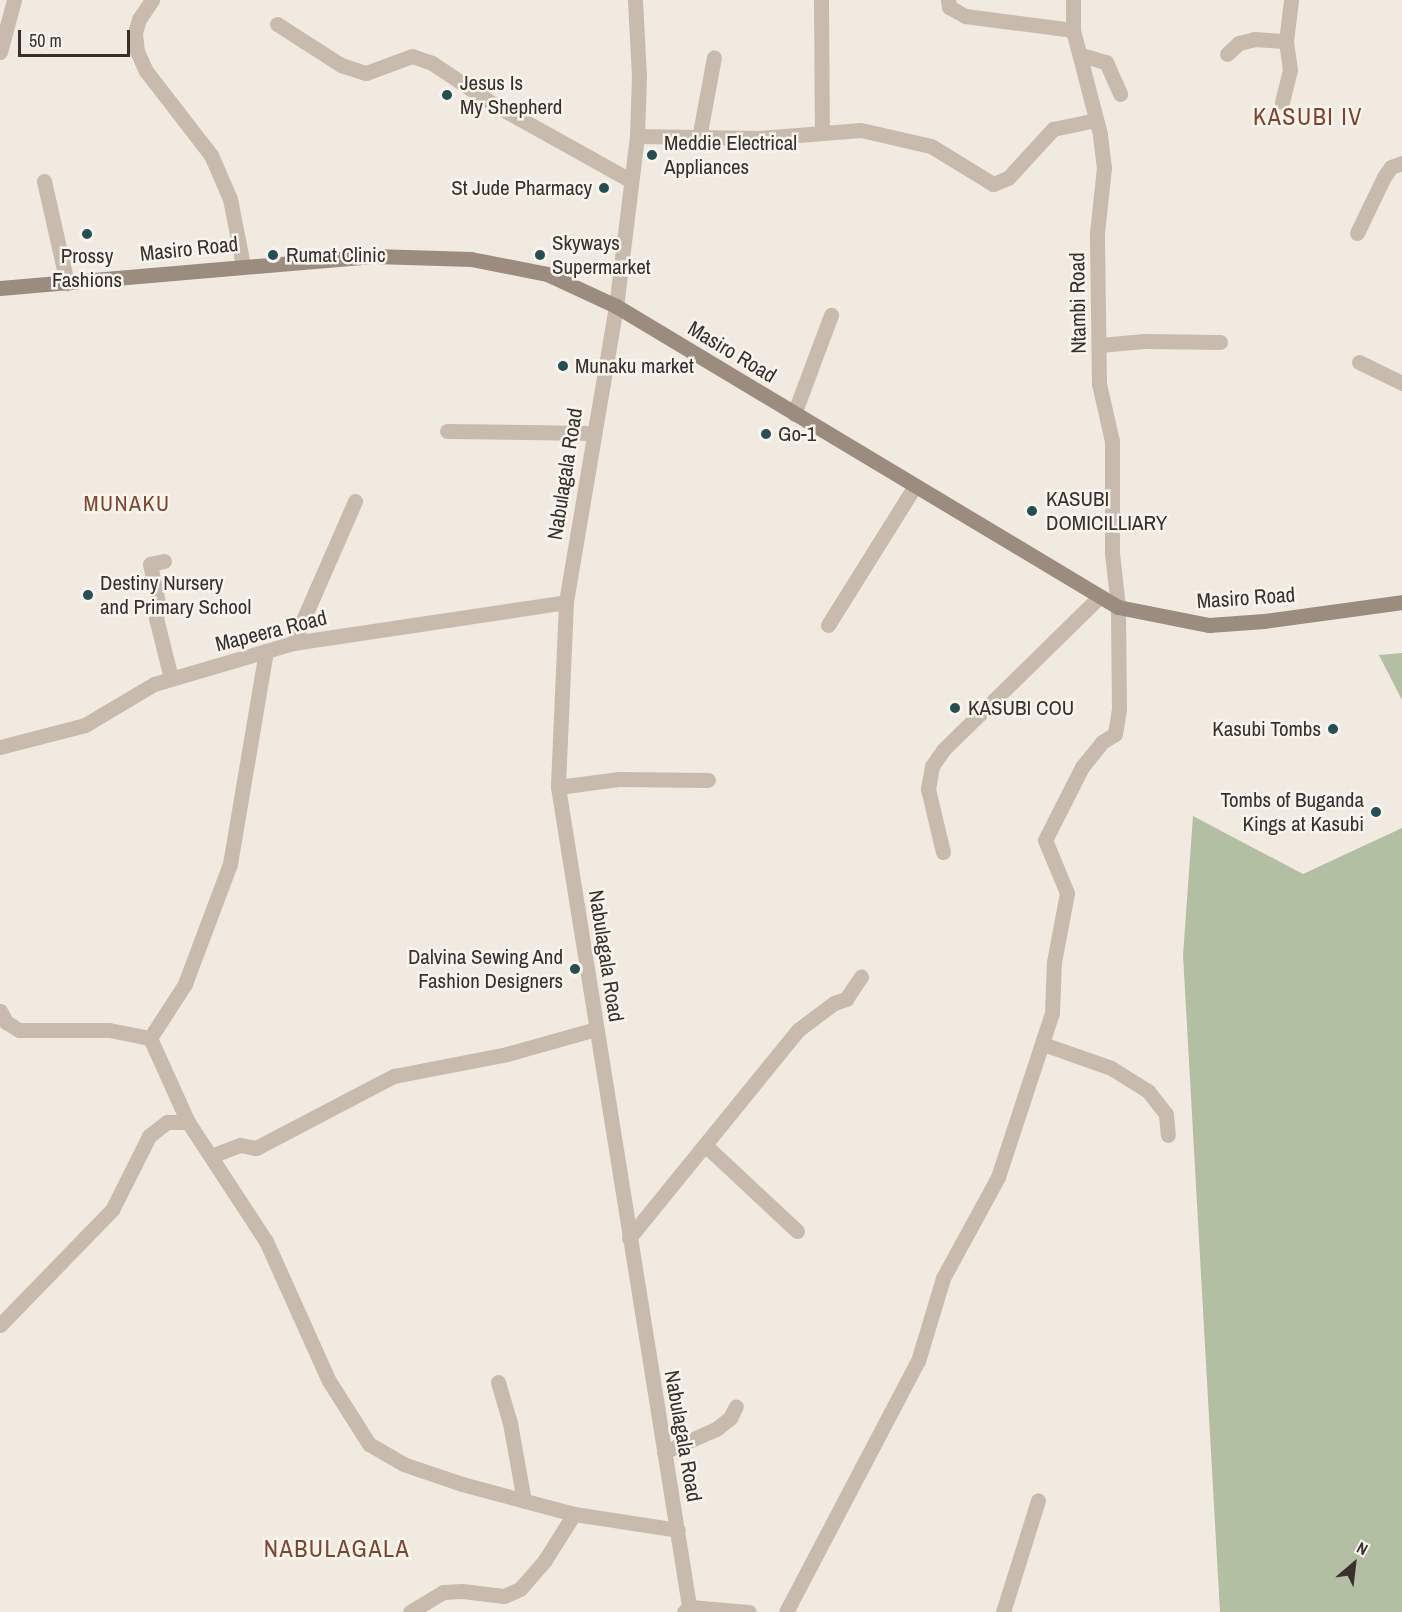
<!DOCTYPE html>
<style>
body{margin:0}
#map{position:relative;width:1402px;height:1612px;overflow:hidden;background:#f1eae1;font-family:"Archivo Narrow",sans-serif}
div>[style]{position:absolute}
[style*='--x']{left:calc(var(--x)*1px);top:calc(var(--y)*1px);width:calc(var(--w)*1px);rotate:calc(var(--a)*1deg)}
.green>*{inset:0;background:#b3bfa2}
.minor>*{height:15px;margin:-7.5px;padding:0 7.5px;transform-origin:7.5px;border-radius:7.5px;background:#c8bbae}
.tertiary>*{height:15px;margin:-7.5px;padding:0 7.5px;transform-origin:7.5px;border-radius:7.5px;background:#c8bbae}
.secondary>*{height:15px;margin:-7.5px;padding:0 7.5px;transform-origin:7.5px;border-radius:7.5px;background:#9c8b7f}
.dots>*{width:16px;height:16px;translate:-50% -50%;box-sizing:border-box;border:3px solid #f9f4ed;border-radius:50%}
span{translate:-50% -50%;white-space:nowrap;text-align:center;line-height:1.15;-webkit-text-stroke:5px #f9f4ed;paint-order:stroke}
.poi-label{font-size:21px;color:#37302b}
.left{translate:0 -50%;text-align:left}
.right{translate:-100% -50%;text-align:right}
.street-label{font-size:21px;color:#37302b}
.neighbourhood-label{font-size:22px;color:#7e452d;letter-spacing:1.5px}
.quarter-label{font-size:24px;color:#7e452d;letter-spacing:1.5px}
.north{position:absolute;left:1324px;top:1534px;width:60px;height:60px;-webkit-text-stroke:4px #f9f4ed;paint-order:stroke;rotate:28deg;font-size:16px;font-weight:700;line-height:24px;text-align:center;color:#37302b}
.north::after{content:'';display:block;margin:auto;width:21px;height:27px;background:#37302b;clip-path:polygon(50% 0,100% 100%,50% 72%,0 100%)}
.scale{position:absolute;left:18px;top:30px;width:112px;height:27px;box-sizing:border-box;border:3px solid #37302b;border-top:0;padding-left:8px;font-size:18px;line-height:21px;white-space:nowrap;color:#37302b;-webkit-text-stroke:4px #f9f4ed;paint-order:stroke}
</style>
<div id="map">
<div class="green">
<i style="clip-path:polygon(1402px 653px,1402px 700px,1379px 655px)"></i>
<i style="clip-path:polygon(1193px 816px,1303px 874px,1402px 828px,1402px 1612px,1220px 1612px,1183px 955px)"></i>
</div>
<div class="minor">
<i style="--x:152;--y:0;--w:23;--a:124"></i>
<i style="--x:139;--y:19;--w:15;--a:106"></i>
<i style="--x:135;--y:33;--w:18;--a:84"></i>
<i style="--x:137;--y:51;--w:22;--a:66"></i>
<i style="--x:146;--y:71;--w:106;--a:52.3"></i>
<i style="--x:211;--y:155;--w:48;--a:66.6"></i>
<i style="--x:230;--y:199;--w:67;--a:78.9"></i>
<i style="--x:821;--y:0;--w:132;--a:89.6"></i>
<i style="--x:948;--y:0;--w:7;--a:82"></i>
<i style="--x:949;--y:7;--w:18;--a:29"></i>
<i style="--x:965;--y:16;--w:109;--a:7.4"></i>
<i style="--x:277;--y:24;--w:76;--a:32.6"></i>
<i style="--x:341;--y:65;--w:26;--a:18"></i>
<i style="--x:366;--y:73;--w:49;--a:-20.3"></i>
<i style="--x:412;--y:56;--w:21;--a:19"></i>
<i style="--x:432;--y:63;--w:76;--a:33.7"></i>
<i style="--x:495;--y:105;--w:154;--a:29.1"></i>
<i style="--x:0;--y:52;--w:54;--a:-74.9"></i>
<i style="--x:1227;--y:54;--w:16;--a:-43"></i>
<i style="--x:1239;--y:43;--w:16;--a:-14"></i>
<i style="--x:1255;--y:39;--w:31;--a:4"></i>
<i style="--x:1081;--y:55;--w:26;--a:16"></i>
<i style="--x:1106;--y:62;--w:35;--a:66"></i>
<i style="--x:1282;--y:102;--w:33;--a:-76"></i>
<i style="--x:1290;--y:70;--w:29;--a:-98"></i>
<i style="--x:1286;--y:41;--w:41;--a:-83"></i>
<i style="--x:637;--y:136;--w:123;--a:0.9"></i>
<i style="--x:760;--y:138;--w:101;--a:-4.5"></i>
<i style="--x:861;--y:130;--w:72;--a:12.9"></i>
<i style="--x:931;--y:146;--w:73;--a:31.5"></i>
<i style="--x:993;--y:184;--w:16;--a:-22"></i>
<i style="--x:1008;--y:178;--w:67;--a:-47.4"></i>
<i style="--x:1053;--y:129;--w:44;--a:-11.8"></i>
<i style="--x:699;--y:138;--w:82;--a:-79.5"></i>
<i style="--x:44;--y:181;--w:105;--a:77.3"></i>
<i style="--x:1357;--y:233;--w:62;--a:-64.3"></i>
<i style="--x:1384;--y:177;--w:12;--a:-55"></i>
<i style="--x:1391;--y:167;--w:12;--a:-20"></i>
<i style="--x:1100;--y:345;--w:44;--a:-5.2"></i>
<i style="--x:1144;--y:341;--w:76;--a:0.8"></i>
<i style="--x:1359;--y:362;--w:48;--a:26"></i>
<i style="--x:794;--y:414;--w:106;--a:-69.5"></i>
<i style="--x:447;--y:431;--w:145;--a:0.8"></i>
<i style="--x:164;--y:561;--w:14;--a:168"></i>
<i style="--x:150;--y:564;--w:45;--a:78.4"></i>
<i style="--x:159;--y:608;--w:10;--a:107"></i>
<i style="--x:156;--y:618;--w:62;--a:76"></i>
<i style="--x:828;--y:625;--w:164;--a:-58"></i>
<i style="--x:293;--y:643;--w:155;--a:-66.4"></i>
<i style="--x:266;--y:651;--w:216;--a:99.6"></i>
<i style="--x:230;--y:864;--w:128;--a:110.6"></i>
<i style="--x:185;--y:984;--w:64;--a:122.9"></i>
<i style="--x:150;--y:1038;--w:92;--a:65.7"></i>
<i style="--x:188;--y:1122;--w:142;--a:56.8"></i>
<i style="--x:266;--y:1241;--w:154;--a:65.8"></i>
<i style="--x:329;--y:1381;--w:75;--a:57.6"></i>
<i style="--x:369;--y:1444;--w:39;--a:30"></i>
<i style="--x:403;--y:1464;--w:62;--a:18.7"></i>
<i style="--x:462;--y:1484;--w:116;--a:15"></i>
<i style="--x:574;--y:1514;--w:105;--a:8.7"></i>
<i style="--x:0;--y:747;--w:88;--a:-14.5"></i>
<i style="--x:85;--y:725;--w:80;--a:-30.7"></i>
<i style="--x:154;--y:684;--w:145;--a:-16.4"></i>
<i style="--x:293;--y:643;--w:276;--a:-8.5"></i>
<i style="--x:558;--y:787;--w:62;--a:-7.5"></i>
<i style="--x:619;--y:779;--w:89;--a:0.6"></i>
<i style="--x:943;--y:852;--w:65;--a:-103.4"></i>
<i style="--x:928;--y:789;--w:23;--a:-80"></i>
<i style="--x:932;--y:766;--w:19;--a:-55"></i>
<i style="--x:943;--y:750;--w:217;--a:-44.4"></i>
<i style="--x:0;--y:1011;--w:13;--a:61"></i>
<i style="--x:6;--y:1022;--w:15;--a:32"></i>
<i style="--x:19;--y:1030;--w:90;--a:0"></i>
<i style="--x:109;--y:1030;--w:42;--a:11"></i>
<i style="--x:1043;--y:1044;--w:72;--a:19.4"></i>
<i style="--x:1111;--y:1068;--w:44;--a:31.9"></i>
<i style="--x:1148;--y:1091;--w:29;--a:52"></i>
<i style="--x:1166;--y:1114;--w:21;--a:85"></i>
<i style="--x:705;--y:1145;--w:126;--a:43.1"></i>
<i style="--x:211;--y:1156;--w:31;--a:-21"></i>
<i style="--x:240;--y:1145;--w:16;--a:11"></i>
<i style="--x:256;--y:1148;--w:156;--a:-27.6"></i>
<i style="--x:394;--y:1076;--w:115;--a:-11"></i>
<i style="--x:507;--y:1054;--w:92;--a:-15.7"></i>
<i style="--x:629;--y:1238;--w:268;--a:-50.9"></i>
<i style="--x:798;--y:1030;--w:45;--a:-36.9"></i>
<i style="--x:834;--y:1003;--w:13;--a:-18"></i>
<i style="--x:846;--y:999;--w:27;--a:-56"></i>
<i style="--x:0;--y:1325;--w:161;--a:-45.8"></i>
<i style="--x:112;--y:1210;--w:83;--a:-63.4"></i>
<i style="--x:149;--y:1136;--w:23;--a:-38"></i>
<i style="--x:167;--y:1122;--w:21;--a:0"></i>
<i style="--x:498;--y:1382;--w:43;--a:73.7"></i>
<i style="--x:510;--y:1423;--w:79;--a:79.8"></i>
<i style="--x:664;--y:1452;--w:57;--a:-23.9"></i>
<i style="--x:716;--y:1429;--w:18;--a:-38"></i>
<i style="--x:730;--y:1418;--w:13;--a:-63"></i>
<i style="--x:410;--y:1612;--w:39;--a:-31"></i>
<i style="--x:443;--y:1592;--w:19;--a:-3"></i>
<i style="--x:462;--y:1591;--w:42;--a:6.8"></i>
<i style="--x:504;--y:1596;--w:17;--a:-24"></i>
<i style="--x:520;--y:1589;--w:38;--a:-49"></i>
<i style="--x:545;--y:1560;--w:54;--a:-57.8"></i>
<i style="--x:684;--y:1612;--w:8;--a:-40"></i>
<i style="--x:690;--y:1607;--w:59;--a:4.8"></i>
<i style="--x:786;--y:1612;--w:284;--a:-62.3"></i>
<i style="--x:918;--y:1361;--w:87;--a:-73.2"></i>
<i style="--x:943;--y:1278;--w:115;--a:-61.4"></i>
<i style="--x:998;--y:1177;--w:173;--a:-71.8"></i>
<i style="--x:1052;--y:1013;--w:51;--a:-87.8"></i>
<i style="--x:1054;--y:962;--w:70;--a:-79.3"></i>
<i style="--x:1067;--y:893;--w:57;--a:-112.5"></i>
<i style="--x:1045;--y:840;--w:82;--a:-63.1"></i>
<i style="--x:1082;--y:767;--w:32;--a:-51"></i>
<i style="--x:1102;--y:742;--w:15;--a:-32"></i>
<i style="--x:1115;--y:734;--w:25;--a:-81"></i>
<i style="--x:1119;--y:709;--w:102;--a:-90.6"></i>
<i style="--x:1118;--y:607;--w:54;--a:-96.3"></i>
<i style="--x:1112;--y:553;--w:112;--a:-90"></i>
<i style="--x:1112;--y:441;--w:58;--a:-102.8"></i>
<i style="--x:1099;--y:384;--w:151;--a:-90.8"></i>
<i style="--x:1097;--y:233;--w:65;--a:-83.9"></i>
<i style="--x:1104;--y:168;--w:34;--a:-97"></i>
<i style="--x:1100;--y:134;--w:107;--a:-104.6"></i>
<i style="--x:1073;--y:30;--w:30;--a:-90"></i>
<i style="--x:1003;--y:1612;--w:117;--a:-72.6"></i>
</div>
<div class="tertiary">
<i style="--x:635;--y:0;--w:76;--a:87"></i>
<i style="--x:639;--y:76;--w:60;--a:91.9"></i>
<i style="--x:637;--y:136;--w:171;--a:97"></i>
<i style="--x:616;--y:306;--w:300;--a:99.6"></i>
<i style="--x:566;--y:602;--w:185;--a:92.5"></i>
<i style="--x:558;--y:787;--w:835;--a:80.91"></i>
</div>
<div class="secondary">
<i style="--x:0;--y:288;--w:375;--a:-4.9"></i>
<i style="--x:374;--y:256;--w:97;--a:1.8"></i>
<i style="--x:471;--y:259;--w:77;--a:11.2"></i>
<i style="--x:547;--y:274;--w:76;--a:24.9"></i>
<i style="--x:616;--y:306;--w:585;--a:30.95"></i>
<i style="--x:1118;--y:607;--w:93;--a:11.2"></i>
<i style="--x:1209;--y:625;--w:55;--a:-4.2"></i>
<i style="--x:1264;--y:621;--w:139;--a:-7.8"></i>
</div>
<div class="dots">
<i style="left:447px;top:95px;background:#254f55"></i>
<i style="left:652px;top:155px;background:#254f55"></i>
<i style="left:604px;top:188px;background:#254f55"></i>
<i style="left:87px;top:234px;background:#254f55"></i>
<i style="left:273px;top:255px;background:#254f55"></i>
<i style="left:540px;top:255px;background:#254f55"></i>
<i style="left:563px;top:366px;background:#254f55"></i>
<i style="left:766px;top:434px;background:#254f55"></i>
<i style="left:1032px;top:511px;background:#254f55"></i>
<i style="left:88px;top:595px;background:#254f55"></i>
<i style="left:955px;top:708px;background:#254f55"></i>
<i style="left:1333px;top:729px;background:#254f55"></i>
<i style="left:1376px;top:812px;background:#254f55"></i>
<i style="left:575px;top:969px;background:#254f55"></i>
</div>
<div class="poi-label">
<span class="left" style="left:460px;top:95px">Jesus Is<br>My Shepherd</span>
<span class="left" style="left:664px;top:155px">Meddie Electrical<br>Appliances</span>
<span class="right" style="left:592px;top:188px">St Jude Pharmacy</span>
<span class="left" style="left:552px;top:255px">Skyways<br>Supermarket</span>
<span class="left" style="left:286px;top:255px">Rumat Clinic</span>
<span style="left:87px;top:268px">Prossy<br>Fashions</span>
<span class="left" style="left:575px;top:366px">Munaku market</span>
<span class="left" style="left:778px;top:434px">Go-1</span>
<span class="left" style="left:1046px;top:511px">KASUBI<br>DOMICILLIARY</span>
<span class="left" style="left:100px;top:595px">Destiny Nursery<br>and Primary School</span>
<span class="left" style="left:968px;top:708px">KASUBI COU</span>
<span class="right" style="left:1321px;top:729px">Kasubi Tombs</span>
<span class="right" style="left:1364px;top:812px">Tombs of Buganda<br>Kings at Kasubi</span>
<span class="right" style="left:563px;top:969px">Dalvina Sewing And<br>Fashion Designers</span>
</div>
<div class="street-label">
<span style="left:189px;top:249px;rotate:-6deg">Masiro Road</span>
<span style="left:1078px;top:303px;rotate:-91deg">Ntambi Road</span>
<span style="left:732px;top:352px;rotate:31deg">Masiro Road</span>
<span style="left:565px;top:474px;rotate:-81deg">Nabulagala Road</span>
<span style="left:1246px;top:598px;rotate:-4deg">Masiro Road</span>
<span style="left:271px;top:631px;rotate:-14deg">Mapeera Road</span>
<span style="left:606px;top:956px;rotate:81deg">Nabulagala Road</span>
<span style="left:683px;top:1436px;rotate:80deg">Nabulagala Road</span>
</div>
<div class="neighbourhood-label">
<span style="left:127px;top:504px">MUNAKU</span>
</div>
<div class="quarter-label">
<span style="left:1308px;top:117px">KASUBI IV</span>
<span style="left:337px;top:1549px">NABULAGALA</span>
</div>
<div class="north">N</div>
<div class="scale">50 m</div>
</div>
